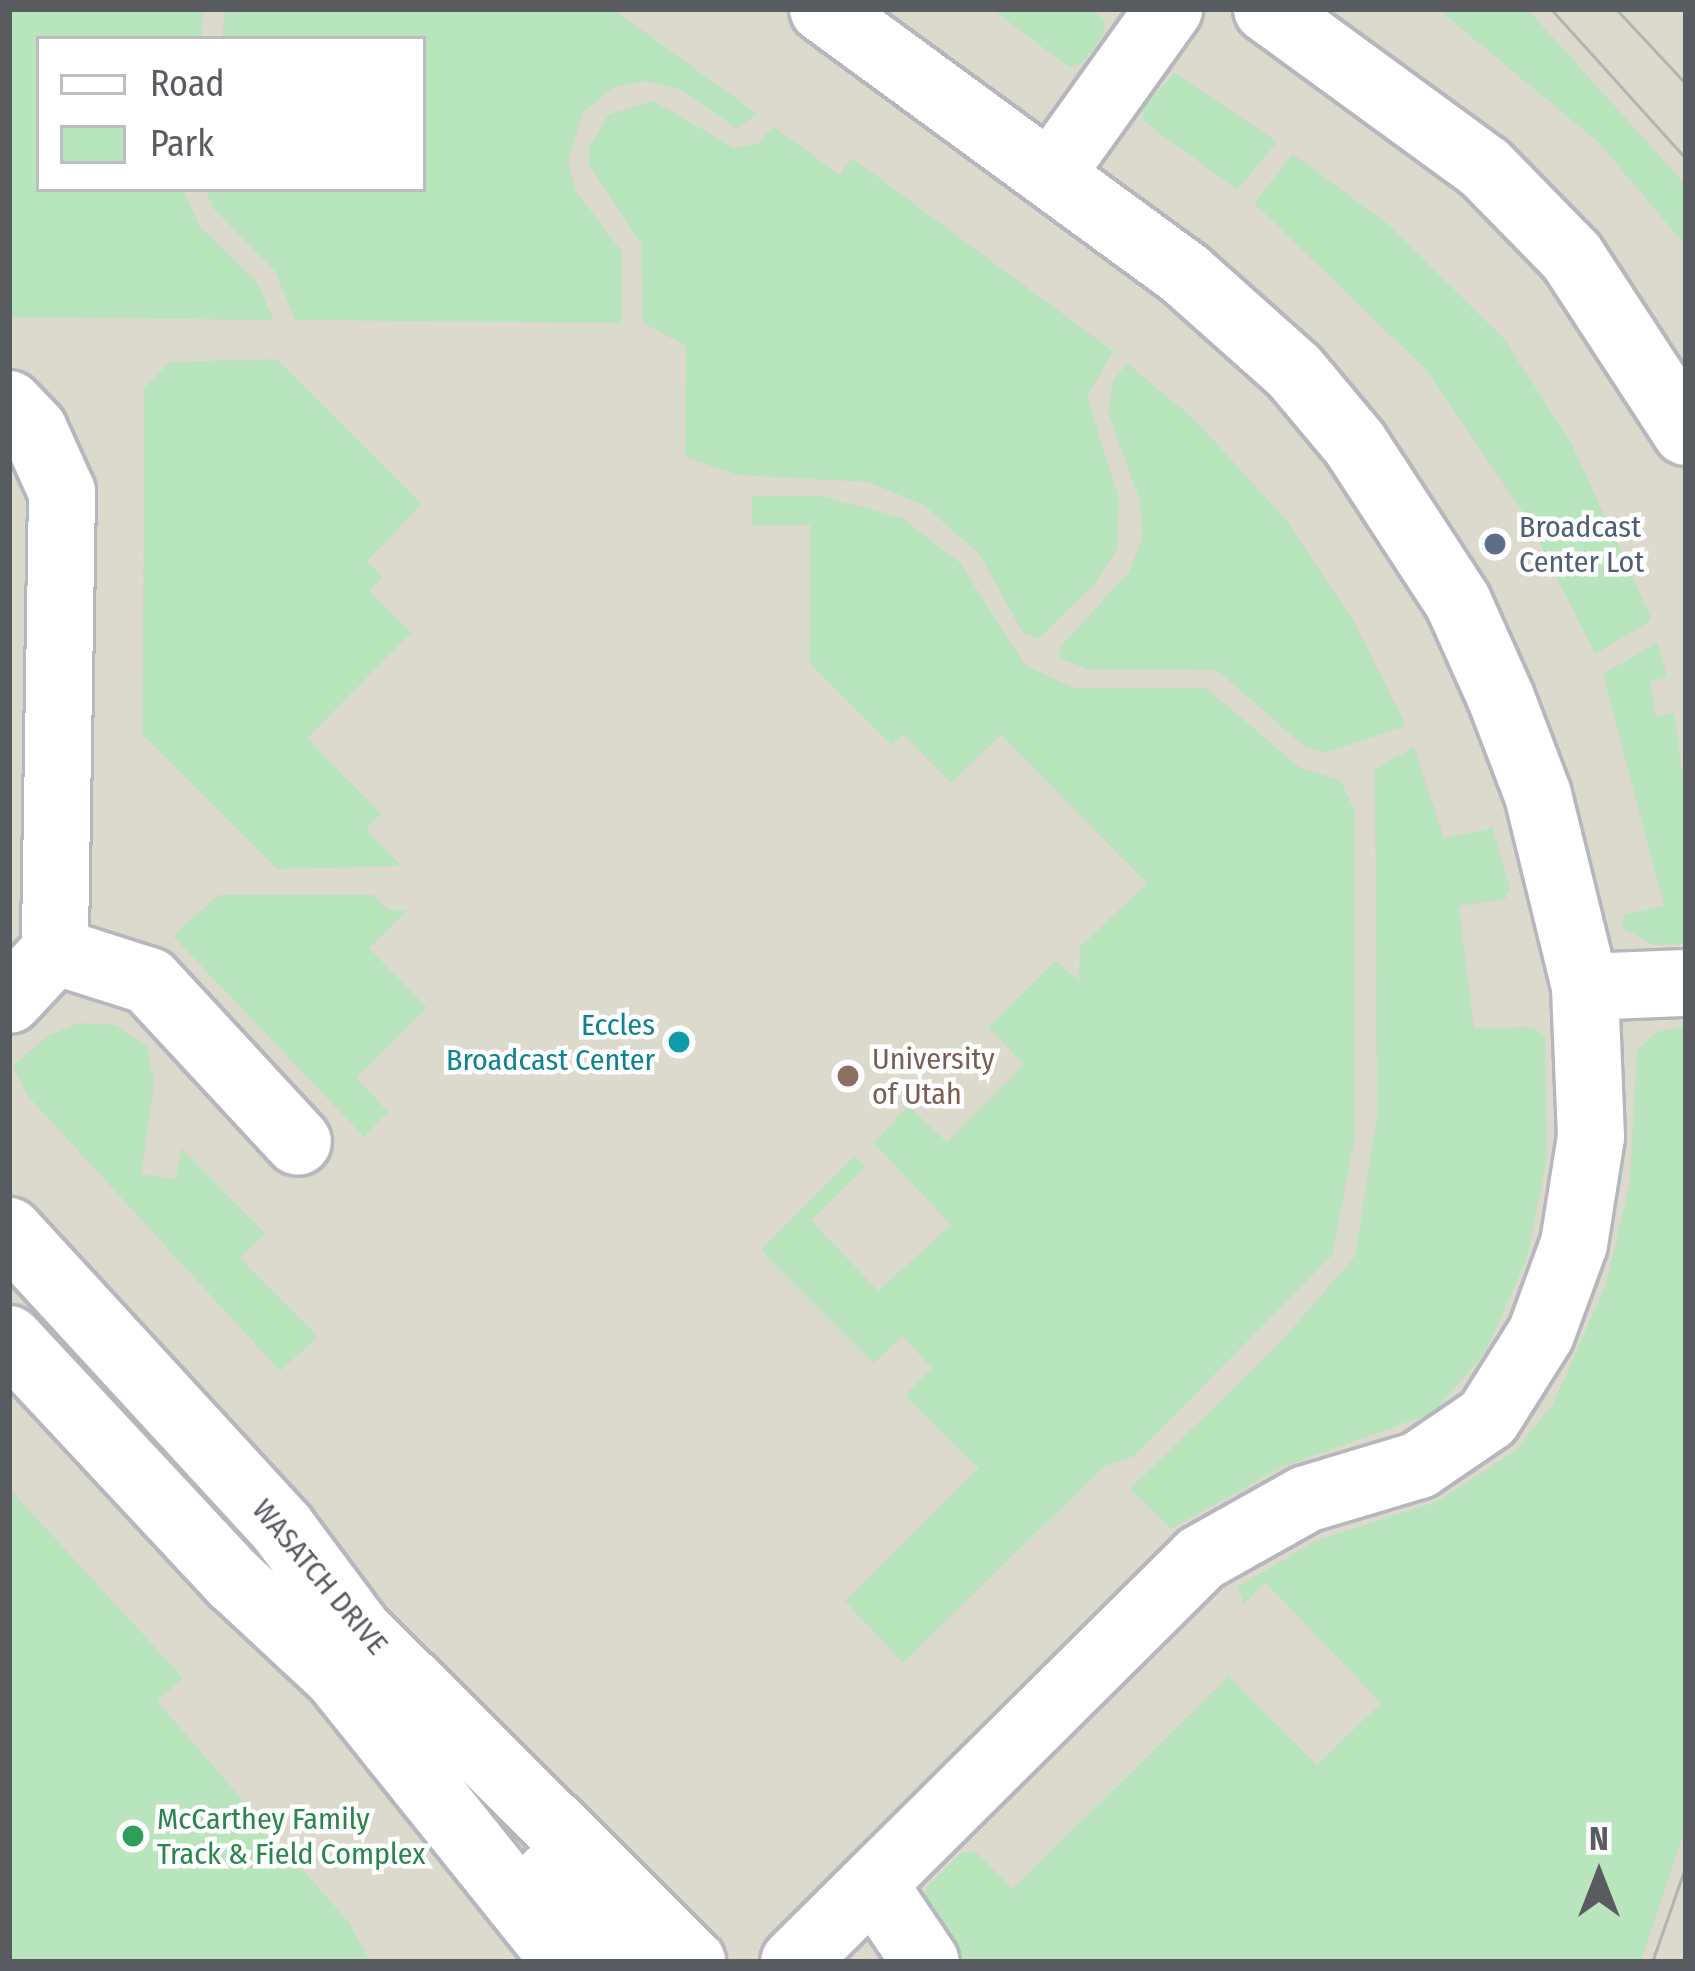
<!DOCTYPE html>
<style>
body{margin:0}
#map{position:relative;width:1695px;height:1971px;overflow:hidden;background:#ebe9de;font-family:"Fira Sans Condensed",sans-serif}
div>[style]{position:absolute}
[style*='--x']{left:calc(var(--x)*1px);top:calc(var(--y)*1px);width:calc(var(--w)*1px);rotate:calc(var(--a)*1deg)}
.education>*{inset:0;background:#dcd9cd}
.green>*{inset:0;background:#b9e5bc}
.roads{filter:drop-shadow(3px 0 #b5b7bc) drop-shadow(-3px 0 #b5b7bc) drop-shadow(0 3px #b5b7bc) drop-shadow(0 -3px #b5b7bc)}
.minor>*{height:66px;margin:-33px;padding:0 33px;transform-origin:33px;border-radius:33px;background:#fff}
.tram>*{height:3px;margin:-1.5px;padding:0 1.5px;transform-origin:1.5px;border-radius:1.5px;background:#b2b3b3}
.dots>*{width:33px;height:33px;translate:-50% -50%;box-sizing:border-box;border:6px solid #fff;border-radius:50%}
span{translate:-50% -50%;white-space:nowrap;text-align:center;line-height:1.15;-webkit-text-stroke:9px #fff;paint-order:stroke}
.service-label{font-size:30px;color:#4e5e75}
.left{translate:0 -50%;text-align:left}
.culture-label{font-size:30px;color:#0d838f}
.right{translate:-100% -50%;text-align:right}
.education-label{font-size:30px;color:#785e54}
.street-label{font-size:30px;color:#585b60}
.leisure-label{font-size:30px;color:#27864d}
.frame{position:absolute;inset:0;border:12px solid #585b60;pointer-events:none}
.legend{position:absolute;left:36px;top:36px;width:390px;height:156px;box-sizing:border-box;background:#fff;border:3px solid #bcbdbf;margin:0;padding:15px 21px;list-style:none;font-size:36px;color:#585b60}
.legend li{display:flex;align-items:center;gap:24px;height:60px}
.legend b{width:60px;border:3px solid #bcbdbf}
.north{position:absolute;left:1539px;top:1815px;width:120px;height:120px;-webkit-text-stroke:9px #fff;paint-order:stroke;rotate:0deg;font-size:33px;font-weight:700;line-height:48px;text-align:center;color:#585b60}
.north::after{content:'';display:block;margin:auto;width:42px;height:54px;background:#585b60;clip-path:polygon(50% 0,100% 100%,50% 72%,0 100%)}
</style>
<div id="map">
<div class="education">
<i style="clip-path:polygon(evenodd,9px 9px,1686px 9px,1686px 1962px,9px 1962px,9px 9px,39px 39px,423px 39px,423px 189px,39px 189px,39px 39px)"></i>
</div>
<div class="green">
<i style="clip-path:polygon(9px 9px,204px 9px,201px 39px,39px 39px,39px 189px,183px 189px,199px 225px,256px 281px,274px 320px,9px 317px)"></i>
<i style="clip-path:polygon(225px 9px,613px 9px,757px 114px,736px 128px,679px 89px,645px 81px,613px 87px,583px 113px,568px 162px,576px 191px,622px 252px,622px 323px,295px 320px,275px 271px,213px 208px,205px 189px,423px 189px,423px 39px,222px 39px)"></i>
<i style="clip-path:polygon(992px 9px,1090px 9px,1105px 20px,1105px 32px,1082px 64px,1069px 67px)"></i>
<i style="clip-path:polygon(1438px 9px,1527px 9px,1686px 185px,1686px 246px,1598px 142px)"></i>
<i style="clip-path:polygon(1175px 73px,1277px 142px,1237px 190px,1143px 121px,1142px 108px)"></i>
<i style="clip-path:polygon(654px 101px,734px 148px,759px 143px,773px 126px,840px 175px,852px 158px,1113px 351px,1087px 397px,1119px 499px,1117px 549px,1096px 583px,1039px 638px,1023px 633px,979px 554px,924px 505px,868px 482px,738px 475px,685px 457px,686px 346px,643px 323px,641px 244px,589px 165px,589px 148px,609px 114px)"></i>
<i style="clip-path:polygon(1293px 154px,1389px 225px,1503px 338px,1571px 442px,1652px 620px,1595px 654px,1527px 518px,1426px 370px,1254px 203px)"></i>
<i style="clip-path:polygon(277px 359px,422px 504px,367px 561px,382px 577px,370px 591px,411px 633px,307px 738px,381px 814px,366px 829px,402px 866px,277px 869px,143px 735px,144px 388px,170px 362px)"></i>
<i style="clip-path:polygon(1127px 363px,1195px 420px,1286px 520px,1352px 618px,1406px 726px,1325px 753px,1305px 747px,1217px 670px,1087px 669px,1059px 658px,1060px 647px,1129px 572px,1142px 537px,1140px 501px,1108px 412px,1113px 381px)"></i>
<i style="clip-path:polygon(752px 496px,823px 496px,902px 518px,960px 563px,1025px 665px,1074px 688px,1206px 688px,1299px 767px,1340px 780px,1355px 811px,1355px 1137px,1332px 1255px,1134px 1456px,1104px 1466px,903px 1663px,845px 1601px,979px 1468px,905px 1395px,932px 1368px,902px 1336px,874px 1363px,761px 1250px,855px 1156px,866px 1167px,811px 1220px,878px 1291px,951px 1225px,874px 1143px,908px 1106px,947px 1142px,1024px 1065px,988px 1027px,1055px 961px,1079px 980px,1080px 947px,1147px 883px,1001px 735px,951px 783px,904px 735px,891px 745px,809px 663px,810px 525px,752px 525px)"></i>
<i style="clip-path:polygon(1658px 642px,1667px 677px,1650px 682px,1656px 716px,1674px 713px,1684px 781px,1686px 944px,1653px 945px,1621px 927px,1625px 914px,1664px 906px,1603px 674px)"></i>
<i style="clip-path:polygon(1414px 747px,1444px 838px,1493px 828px,1510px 889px,1505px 899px,1459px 906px,1474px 1028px,1532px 1027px,1545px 1036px,1547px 1157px,1527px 1259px,1486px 1351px,1433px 1413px,1282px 1467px,1171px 1529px,1130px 1489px,1280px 1343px,1355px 1256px,1377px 1118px,1375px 769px)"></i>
<i style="clip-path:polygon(218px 895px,374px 895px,388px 910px,407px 910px,369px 948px,427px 1008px,356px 1077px,388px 1112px,364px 1137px,173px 936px)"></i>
<i style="clip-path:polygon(78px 1023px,116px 1025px,147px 1047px,154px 1083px,141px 1174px,176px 1179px,181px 1148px,265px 1233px,240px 1258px,318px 1337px,280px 1371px,27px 1095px,13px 1066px,46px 1037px)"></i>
<i style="clip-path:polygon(1686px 1026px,1686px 1827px,1641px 1962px,960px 1962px,922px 1907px,927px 1886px,961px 1853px,975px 1851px,1013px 1889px,1229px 1676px,1317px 1765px,1381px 1703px,1265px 1582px,1244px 1604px,1238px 1587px,1315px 1541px,1436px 1502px,1515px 1451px,1553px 1404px,1606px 1284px,1630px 1181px,1637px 1050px,1656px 1032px)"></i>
<i style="clip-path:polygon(9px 1488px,183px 1678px,157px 1701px,349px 1923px,371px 1962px,9px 1962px)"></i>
</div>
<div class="roads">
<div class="minor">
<i style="--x:823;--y:9;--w:449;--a:36.2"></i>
<i style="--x:1185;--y:274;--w:146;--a:41.7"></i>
<i style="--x:1294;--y:371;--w:95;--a:50.1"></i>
<i style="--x:1355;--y:444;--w:189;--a:56.9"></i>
<i style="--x:1458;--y:602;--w:105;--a:65.9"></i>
<i style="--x:1501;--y:698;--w:104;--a:69.1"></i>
<i style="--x:1538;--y:795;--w:198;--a:76.2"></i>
<i style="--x:1267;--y:9;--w:268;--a:36.1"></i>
<i style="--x:1484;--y:167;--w:126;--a:45.6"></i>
<i style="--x:1572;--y:257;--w:209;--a:56.9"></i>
<i style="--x:1051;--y:174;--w:203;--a:-54.4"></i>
<i style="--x:9;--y:404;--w:36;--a:46"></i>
<i style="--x:34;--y:430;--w:68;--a:65.7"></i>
<i style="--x:62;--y:492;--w:459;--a:90.9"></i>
<i style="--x:55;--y:951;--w:67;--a:133.2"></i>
<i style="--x:55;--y:951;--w:99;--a:17.7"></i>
<i style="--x:149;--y:981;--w:219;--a:47.2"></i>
<i style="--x:9;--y:1231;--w:403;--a:47.4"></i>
<i style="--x:282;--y:1528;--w:127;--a:53.3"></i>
<i style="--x:358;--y:1630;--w:471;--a:44.8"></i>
<i style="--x:9;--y:1339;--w:330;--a:47"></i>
<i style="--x:234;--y:1580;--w:141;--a:43"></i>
<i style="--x:337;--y:1676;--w:366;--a:51.3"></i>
<i style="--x:549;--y:1875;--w:117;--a:48.1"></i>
<i style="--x:876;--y:1888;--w:89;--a:56"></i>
<i style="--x:794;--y:1962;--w:573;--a:-44.79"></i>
<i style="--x:1201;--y:1558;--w:120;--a:-29.3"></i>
<i style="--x:1306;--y:1499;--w:118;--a:-16.7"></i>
<i style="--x:1419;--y:1465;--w:83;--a:-34.3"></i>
<i style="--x:1488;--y:1418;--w:99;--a:-57.8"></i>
<i style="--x:1541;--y:1334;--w:96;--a:-69.9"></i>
<i style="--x:1574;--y:1244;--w:108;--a:-81"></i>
<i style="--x:1591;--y:1137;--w:150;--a:-92.3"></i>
<i style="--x:1585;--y:987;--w:101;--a:-2.3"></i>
</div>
</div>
<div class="tram">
<i style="--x:1551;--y:9;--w:202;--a:48"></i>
<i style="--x:1616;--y:9;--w:103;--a:47"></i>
<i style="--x:1652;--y:1962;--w:103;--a:-70.7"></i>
</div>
<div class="dots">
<i style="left:1495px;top:544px;background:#5c6f8a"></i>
<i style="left:679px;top:1042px;background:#0f9aa8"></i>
<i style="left:848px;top:1076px;background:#8d6e63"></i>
<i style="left:133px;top:1836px;background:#2e9e5b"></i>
</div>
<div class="service-label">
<span class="left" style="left:1519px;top:544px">Broadcast<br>Center Lot</span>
</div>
<div class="culture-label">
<span class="right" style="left:655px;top:1042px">Eccles<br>Broadcast Center</span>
</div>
<div class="education-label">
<span class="left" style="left:872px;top:1076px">University<br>of Utah</span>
</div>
<div class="street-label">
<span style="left:320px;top:1577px;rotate:50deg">WASATCH DRIVE</span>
</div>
<div class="leisure-label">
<span class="left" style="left:157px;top:1836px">McCarthey Family<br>Track &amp; Field Complex</span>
</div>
<div class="frame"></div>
<ul class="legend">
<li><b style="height:15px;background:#fff"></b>Road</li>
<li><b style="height:33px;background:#b9e5bc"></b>Park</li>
</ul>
<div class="north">N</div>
</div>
